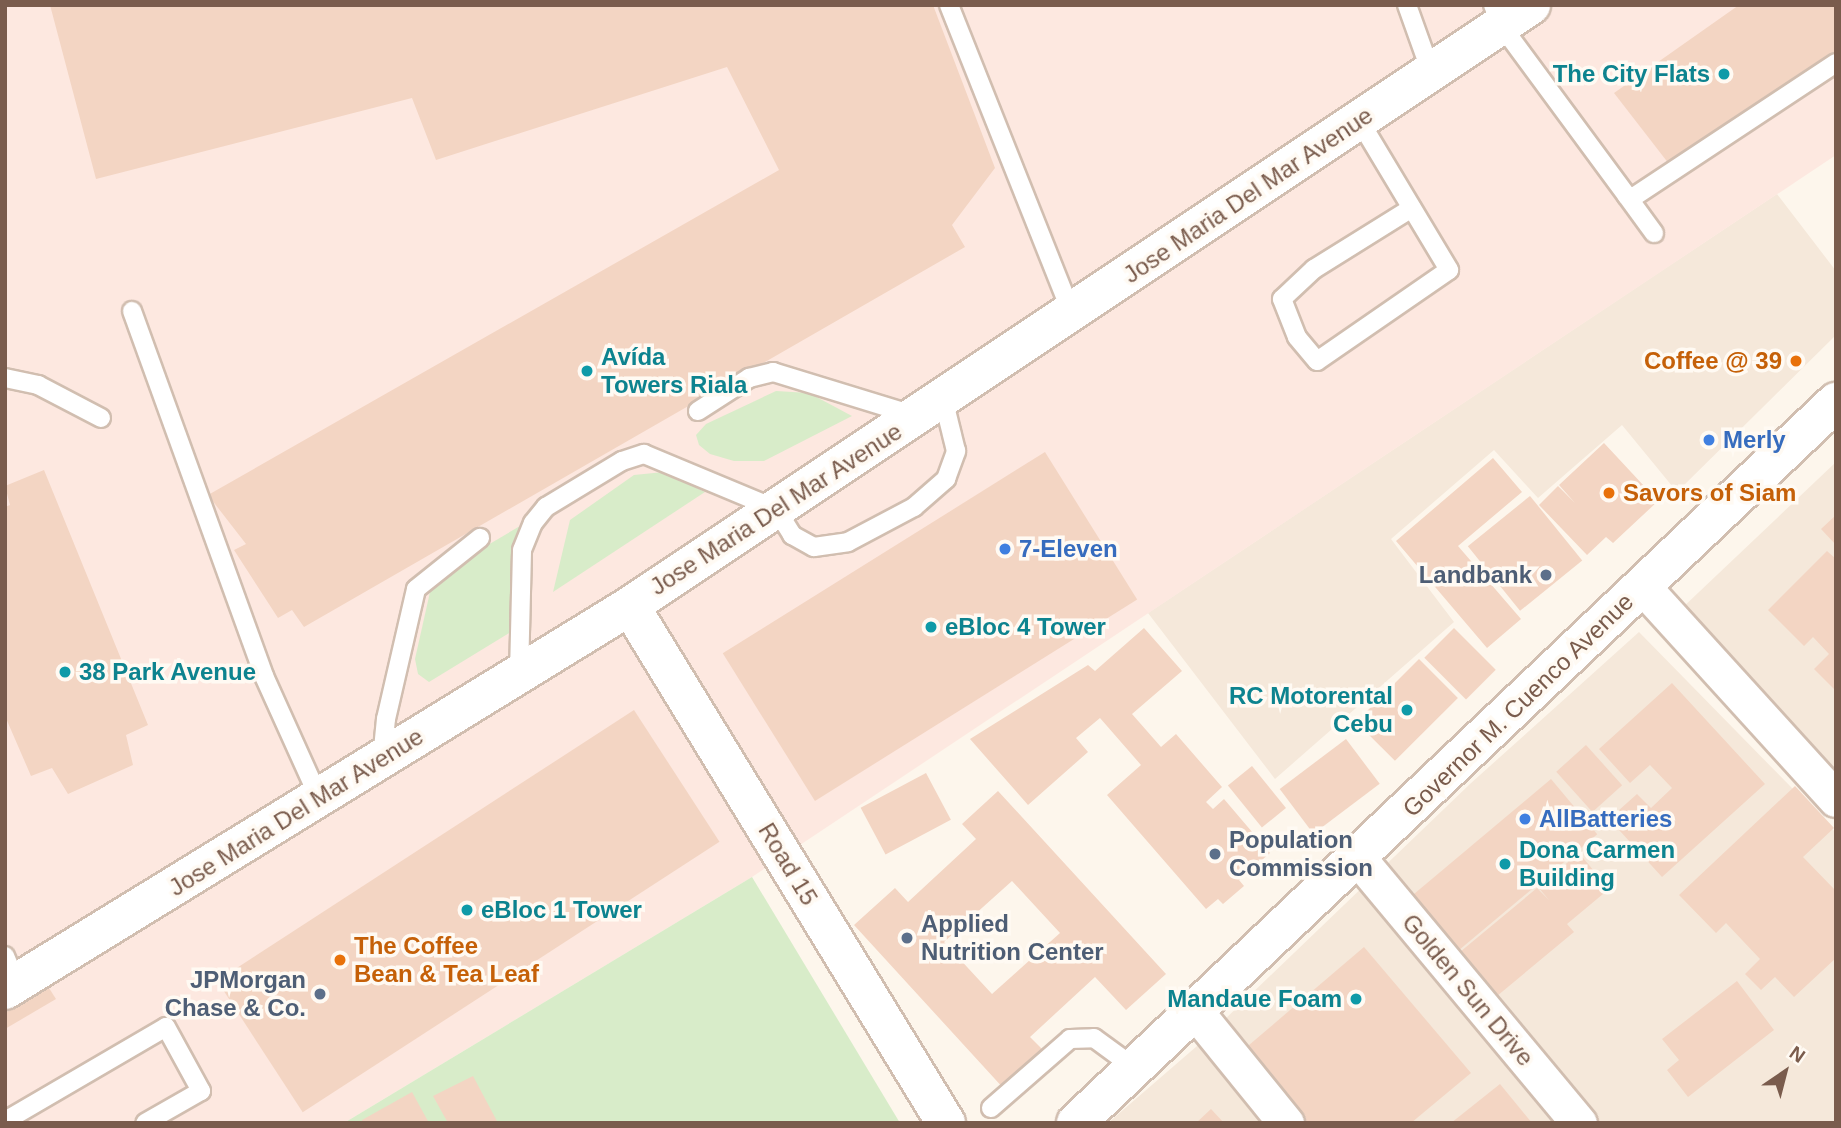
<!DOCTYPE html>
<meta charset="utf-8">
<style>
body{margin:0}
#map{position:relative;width:1841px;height:1128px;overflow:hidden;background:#fdf6ec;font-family:Arial,sans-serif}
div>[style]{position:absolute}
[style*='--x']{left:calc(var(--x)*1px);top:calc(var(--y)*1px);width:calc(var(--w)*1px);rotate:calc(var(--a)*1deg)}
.residential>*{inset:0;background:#f5e8da}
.commercial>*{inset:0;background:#fde8e0}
.green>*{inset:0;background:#d8ecc9}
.building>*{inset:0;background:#f3d5c3;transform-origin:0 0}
.roads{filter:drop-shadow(2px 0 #d1beb0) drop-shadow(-2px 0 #d1beb0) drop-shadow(0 2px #d1beb0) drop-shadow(0 -2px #d1beb0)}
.lane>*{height:18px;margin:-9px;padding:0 9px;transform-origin:9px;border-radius:9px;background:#fff}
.street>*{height:35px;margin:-17.5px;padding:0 17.5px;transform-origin:17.5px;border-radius:17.5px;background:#fff}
.secondary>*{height:38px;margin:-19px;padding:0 19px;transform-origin:19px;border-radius:19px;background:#fff}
.dots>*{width:19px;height:19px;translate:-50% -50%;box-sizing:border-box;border:4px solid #fffaf3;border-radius:50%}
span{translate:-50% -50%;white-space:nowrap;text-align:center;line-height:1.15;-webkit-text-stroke:7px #fffaf3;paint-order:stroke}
.culture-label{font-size:24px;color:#0d838f;font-weight:700}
.right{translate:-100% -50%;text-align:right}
.left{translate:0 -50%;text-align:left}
.street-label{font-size:24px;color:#7a5c4d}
.food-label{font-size:24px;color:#c56008;font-weight:700}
.shop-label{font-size:24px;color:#366cbe;font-weight:700}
.service-label{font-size:24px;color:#4e5e75;font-weight:700}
.frame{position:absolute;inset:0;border:7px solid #7a5c4d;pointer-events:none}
.north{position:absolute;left:1750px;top:1037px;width:70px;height:70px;-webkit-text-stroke:5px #fffaf3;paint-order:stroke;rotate:35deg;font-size:19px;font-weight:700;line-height:28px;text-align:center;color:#7a5c4d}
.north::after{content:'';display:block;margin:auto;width:24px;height:32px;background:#7a5c4d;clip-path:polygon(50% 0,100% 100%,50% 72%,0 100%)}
</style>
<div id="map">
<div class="residential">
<i style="clip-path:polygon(1777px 194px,1836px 271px,1836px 335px,1677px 492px,1622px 425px,1538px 498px,1494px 450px,1391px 539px,1454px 622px,1275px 779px,1148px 613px)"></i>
<i style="clip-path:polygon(1836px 462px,1836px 774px,1680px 610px)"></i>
<i style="clip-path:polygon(1639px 632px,1836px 833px,1836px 1123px,1108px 1123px,1197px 1046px,1470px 784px)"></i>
</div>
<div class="commercial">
<i style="clip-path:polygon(5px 5px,1836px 5px,1836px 155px,752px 877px,344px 1123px,5px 1123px)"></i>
</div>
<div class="green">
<i style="clip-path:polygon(776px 391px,809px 393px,852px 416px,764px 461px,734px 461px,710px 454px,699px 445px,696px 435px,706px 424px)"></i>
<i style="clip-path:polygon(664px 472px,705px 492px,553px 592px,570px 520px,634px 475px)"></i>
<i style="clip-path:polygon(520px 526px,514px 630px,429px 682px,418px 674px,415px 659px,432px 583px,440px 573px)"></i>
<i style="clip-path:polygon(752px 877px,900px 1123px,344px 1123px)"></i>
</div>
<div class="building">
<i style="clip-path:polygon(50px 5px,933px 5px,995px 168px,952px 225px,965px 247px,304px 627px,292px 610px,278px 618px,234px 550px,246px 544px,208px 495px,779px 170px,727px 67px,436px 160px,412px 98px,96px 179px)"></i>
<i style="clip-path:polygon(1739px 5px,1836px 5px,1836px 55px,1669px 164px,1614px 93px)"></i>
<i style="clip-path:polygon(1604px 443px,1658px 501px,1613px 543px,1606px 537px,1587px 555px,1539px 505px,1558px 486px,1575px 503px,1559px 485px)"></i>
<i style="left:1045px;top:452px;width:174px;height:380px;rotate:58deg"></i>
<i style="clip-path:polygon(1493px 458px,1522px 492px,1458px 546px,1521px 619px,1487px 648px,1396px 541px)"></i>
<i style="clip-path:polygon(44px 470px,148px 725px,126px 735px,133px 765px,68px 794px,52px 768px,31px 776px,5px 716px,5px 507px,10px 505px,5px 486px)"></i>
<i style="left:1530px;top:496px;width:83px;height:80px;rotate:51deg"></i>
<i style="clip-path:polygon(1836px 515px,1836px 545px,1821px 529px)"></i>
<i style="clip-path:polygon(1827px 551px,1836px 559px,1836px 691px,1814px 669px,1829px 654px,1813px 637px,1804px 646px,1768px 610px)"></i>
<i style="clip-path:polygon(1144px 628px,1182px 671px,1132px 714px,1161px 747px,1176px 734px,1222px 787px,1206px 802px,1213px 809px,1224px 799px,1270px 853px,1239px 880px,1244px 886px,1223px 904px,1218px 899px,1206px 909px,1107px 795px,1141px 765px,1100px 718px,1076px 738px,1088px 752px,1028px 805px,970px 739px,1088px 665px,1095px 671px)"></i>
<i style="left:1454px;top:628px;width:59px;height:42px;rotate:45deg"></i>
<i style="left:1419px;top:659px;width:55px;height:89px;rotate:45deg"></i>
<i style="clip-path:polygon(1672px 683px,1765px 784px,1662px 877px,1609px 819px,1637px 794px,1651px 808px,1672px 788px,1650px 765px,1630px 783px,1599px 749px)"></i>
<i style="left:634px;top:710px;width:157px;height:497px;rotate:57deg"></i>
<i style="left:1346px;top:739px;width:56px;height:83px;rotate:53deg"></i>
<i style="left:1586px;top:745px;width:54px;height:40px;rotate:48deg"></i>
<i style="left:1252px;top:766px;width:54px;height:31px;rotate:51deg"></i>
<i style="left:926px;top:773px;width:53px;height:74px;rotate:62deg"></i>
<i style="left:1551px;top:779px;width:72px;height:180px;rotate:50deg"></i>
<i style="clip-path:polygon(1795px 786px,1834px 828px,1803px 857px,1836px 891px,1836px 958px,1794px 997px,1775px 977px,1761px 990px,1745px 974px,1760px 959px,1726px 923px,1716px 933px,1679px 895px)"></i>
<i style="clip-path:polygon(evenodd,998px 791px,1166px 974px,1126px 1010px,1095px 977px,1030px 1037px,1046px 1053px,1005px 1090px,854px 925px,895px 888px,908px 902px,976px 839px,962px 824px,998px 791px,1012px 881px,1060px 933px,992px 994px,944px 942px,1012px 881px)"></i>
<i style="clip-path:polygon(1579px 853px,1609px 889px,1567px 924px,1574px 932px,1497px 996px,1460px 952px,1537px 888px,1549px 900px,1538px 887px)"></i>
<i style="clip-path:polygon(1364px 947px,1471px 1073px,1411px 1123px,1300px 1123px,1242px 1051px)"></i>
<i style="clip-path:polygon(1737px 981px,1774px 1030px,1688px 1097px,1667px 1070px,1679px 1060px,1662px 1039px)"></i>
<i style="clip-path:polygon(49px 988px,56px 999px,5px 1029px,5px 1013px)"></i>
<i style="clip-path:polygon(473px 1076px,498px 1123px,448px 1123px,433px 1096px)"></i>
<i style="clip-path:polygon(1500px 1084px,1532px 1123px,1451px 1123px)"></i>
<i style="clip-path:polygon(412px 1092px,429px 1123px,363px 1123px,362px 1120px)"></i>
<i style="clip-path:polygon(1211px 1109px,1224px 1123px,1196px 1123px)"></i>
</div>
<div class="roads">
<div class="lane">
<i style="--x:949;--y:5;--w:333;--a:68.3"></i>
<i style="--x:1407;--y:5;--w:71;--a:70.3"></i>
<i style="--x:1493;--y:5;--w:22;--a:68"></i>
<i style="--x:1501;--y:25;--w:212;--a:53.6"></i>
<i style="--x:1627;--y:196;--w:8;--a:0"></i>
<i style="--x:1635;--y:196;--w:241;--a:-33.5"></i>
<i style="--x:1359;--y:120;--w:175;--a:59"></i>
<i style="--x:1449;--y:270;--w:160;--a:145.4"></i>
<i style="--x:1317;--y:361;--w:31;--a:-130"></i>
<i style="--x:1297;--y:337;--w:41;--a:-111.5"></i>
<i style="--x:1282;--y:299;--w:44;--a:-43.2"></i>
<i style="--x:1314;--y:269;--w:115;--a:-31.9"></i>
<i style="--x:1627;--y:196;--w:46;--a:53.9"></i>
<i style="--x:132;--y:311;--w:388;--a:70.1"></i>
<i style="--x:264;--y:676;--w:134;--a:65.7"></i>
<i style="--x:5;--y:378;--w:34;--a:12"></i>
<i style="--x:38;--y:385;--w:71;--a:27.6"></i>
<i style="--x:698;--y:411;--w:61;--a:-32.9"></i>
<i style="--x:749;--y:378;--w:25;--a:-14"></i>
<i style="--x:773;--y:372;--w:146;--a:17.1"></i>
<i style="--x:519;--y:674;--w:124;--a:-88.6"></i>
<i style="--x:522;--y:550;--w:29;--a:-68"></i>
<i style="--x:533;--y:523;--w:21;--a:-51"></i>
<i style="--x:546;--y:507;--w:89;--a:-31.2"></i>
<i style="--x:622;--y:461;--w:23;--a:-18"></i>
<i style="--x:644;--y:454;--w:143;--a:22.6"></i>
<i style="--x:776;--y:509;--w:31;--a:58"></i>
<i style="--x:792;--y:535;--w:25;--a:29"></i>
<i style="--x:814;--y:547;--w:34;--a:-8"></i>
<i style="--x:848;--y:542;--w:75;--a:-27.9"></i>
<i style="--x:914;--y:507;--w:43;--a:-41.2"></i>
<i style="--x:946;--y:479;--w:30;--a:-70"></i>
<i style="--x:956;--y:451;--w:55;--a:-103.8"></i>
<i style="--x:382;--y:759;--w:40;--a:-84.3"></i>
<i style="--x:386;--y:719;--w:133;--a:-77"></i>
<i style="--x:416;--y:589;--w:82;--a:-38.6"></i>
<i style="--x:5;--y:956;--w:30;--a:67"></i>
<i style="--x:991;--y:1108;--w:105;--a:-41.1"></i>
<i style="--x:1070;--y:1039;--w:24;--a:-2"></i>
<i style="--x:1094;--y:1038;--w:51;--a:36.2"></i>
<i style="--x:5;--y:1121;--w:186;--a:-30.3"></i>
<i style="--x:166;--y:1027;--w:73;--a:61.3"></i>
<i style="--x:201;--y:1091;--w:64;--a:150.3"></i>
</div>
<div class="street">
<i style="--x:1642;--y:586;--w:288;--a:47.7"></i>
<i style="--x:1358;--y:858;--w:345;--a:50.2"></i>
<i style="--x:1196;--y:1012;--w:143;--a:51"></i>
</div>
<div class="secondary">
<i style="--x:630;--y:606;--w:606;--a:58.57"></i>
<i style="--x:5;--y:990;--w:734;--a:-31.57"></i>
<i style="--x:630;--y:606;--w:1083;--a:-33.7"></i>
<i style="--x:1076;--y:1123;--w:1048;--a:-43.49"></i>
</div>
</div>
<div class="dots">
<i style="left:1724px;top:74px;background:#0f9aa8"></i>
<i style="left:1796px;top:361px;background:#e8710a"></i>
<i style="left:587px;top:371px;background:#0f9aa8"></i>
<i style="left:1709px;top:440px;background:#3f7fe0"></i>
<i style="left:1609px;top:493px;background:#e8710a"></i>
<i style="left:1005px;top:549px;background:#3f7fe0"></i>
<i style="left:1546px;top:575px;background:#5c6f8a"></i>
<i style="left:931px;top:627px;background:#0f9aa8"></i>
<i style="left:65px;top:672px;background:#0f9aa8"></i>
<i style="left:1407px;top:710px;background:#0f9aa8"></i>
<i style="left:1525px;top:819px;background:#3f7fe0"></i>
<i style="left:1215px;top:854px;background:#5c6f8a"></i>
<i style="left:1505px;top:864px;background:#0f9aa8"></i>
<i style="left:467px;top:910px;background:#0f9aa8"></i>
<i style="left:907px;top:938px;background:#5c6f8a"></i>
<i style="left:340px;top:960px;background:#e8710a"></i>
<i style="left:320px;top:994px;background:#5c6f8a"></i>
<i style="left:1356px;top:999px;background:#0f9aa8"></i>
</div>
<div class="culture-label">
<span class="right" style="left:1710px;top:74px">The City Flats</span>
<span class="left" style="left:601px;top:371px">Avída<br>Towers Riala</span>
<span class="left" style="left:945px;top:627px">eBloc 4 Tower</span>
<span class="left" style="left:79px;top:672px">38 Park Avenue</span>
<span class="right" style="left:1393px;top:710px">RC Motorental<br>Cebu</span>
<span class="left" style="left:1519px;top:864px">Dona Carmen<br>Building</span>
<span class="left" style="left:481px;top:910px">eBloc 1 Tower</span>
<span class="right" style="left:1342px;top:999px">Mandaue Foam</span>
</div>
<div class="street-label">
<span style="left:1248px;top:195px;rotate:-34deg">Jose Maria Del Mar Avenue</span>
<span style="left:776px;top:509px;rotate:-33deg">Jose Maria Del Mar Avenue</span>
<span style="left:1518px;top:705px;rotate:-44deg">Governor M. Cuenco Avenue</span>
<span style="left:296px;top:812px;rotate:-32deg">Jose Maria Del Mar Avenue</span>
<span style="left:788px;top:864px;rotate:59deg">Road 15</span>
<span style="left:1468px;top:990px;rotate:50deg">Golden Sun Drive</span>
</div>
<div class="food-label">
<span class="right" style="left:1782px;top:361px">Coffee @ 39</span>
<span class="left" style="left:1623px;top:493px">Savors of Siam</span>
<span class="left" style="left:354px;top:960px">The Coffee<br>Bean &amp; Tea Leaf</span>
</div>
<div class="shop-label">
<span class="left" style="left:1723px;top:440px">Merly</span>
<span class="left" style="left:1019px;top:549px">7-Eleven</span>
<span class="left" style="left:1539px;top:819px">AllBatteries</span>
</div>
<div class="service-label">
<span class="right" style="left:1532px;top:575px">Landbank</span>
<span class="left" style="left:1229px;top:854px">Population<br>Commission</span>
<span class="left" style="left:921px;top:938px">Applied<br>Nutrition Center</span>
<span class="right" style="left:306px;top:994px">JPMorgan<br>Chase &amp; Co.</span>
</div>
<div class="frame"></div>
<div class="north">N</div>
</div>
